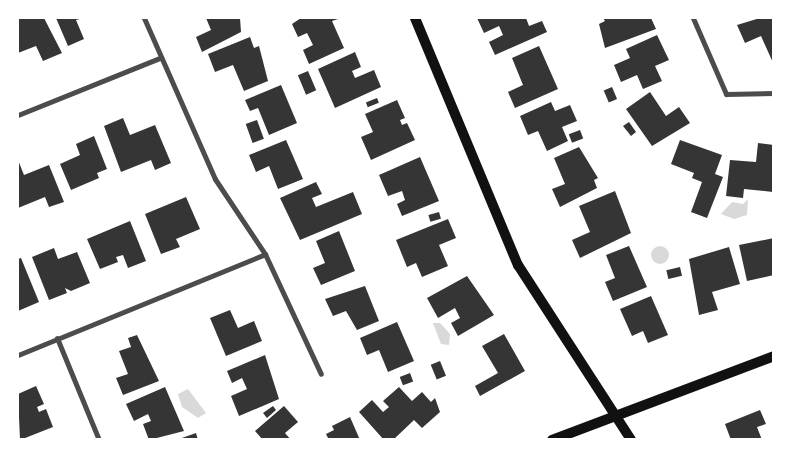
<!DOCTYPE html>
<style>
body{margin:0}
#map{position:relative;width:791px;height:457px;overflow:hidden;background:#fff;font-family:"Fira Sans",sans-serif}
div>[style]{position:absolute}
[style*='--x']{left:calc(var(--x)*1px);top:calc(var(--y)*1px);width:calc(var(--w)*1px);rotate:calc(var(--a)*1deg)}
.water>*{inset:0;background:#d9d9d9}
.round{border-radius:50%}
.building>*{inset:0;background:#353535;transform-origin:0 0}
.minor>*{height:5px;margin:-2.5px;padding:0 2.5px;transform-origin:2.5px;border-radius:2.5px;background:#4c4c4c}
.secondary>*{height:10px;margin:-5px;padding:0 5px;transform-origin:5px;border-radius:5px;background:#111}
span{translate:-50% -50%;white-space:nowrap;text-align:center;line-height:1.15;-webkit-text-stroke:4px #fff;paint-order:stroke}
.frame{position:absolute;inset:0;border:19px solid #fff;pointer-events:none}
</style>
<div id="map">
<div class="water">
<i style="clip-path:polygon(748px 199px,747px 215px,734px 219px,721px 214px,732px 202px,743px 204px)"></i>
<i class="round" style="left:651px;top:246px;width:18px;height:18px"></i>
<i style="clip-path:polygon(433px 323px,440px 323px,450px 334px,449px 345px,441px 344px)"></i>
<i style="clip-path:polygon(188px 389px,206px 413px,198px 418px,182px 407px,178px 394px)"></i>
</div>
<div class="building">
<i style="clip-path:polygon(18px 18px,44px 18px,62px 53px,43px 61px,36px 46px,18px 53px)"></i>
<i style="clip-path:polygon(56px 18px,83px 18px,76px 20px,84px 39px,68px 46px)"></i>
<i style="clip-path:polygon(206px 18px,240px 18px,241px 32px,202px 52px,196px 37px,211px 30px)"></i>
<i style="clip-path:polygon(301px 18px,341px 18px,332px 21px,344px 48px,309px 64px,303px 50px,313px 45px,307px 33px,298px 37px,292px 24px)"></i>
<i style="clip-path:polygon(477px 18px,526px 18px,529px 26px,542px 21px,547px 32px,495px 55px,489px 42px,503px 35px,499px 26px,484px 33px)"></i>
<i style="clip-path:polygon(603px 18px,651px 18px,656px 29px,605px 48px,599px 24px,605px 21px)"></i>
<i style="clip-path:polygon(760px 18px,774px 18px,774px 65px,761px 36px,745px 43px,737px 25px)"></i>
<i style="clip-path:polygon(657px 35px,669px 60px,655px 66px,662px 81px,643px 89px,637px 75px,621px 82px,614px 65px,630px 58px,626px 49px)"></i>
<i style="clip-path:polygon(250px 37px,254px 48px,259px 46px,268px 81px,244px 91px,233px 65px,215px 72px,208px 54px)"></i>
<i style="clip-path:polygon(539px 46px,558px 89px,515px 108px,508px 92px,523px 85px,512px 58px)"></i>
<i style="clip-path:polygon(355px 52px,361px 67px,352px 71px,355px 78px,374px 70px,381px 87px,335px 108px,318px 69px)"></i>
<i style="left:308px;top:71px;width:21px;height:11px;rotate:67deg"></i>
<i style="clip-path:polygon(281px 85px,297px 123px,269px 135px,258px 108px,250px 111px,245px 100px)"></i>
<i style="left:612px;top:87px;width:13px;height:9px;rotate:67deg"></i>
<i style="clip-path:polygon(650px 92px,666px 116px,679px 107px,690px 123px,652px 146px,626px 109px)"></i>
<i style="left:377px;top:98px;width:5px;height:12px;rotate:68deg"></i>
<i style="clip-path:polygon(397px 100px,405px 118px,400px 120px,402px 125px,407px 123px,415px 140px,371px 160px,361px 137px,373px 132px,365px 114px)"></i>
<i style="clip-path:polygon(551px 102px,555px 111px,570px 105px,577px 121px,562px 127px,568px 141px,547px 151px,538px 131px,528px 135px,520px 116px)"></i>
<i style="clip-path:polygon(123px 118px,130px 135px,155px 125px,171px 163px,155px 170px,151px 160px,121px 172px,104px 126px)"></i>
<i style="left:257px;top:120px;width:20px;height:12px;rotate:70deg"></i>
<i style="clip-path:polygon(629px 122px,636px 132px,631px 136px,623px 126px)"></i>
<i style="left:580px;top:130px;width:9px;height:12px;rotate:69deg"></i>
<i style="clip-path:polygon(94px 136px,107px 169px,97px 173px,99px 178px,71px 190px,60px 164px,80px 155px,76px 144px)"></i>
<i style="clip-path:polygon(286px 140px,303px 179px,278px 189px,269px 166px,256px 172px,249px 155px)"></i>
<i style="clip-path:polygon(680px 140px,722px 155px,715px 174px,723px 177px,707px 218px,691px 212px,702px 182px,692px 178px,694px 173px,671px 164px)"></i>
<i style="clip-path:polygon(758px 143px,774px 145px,773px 192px,744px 189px,743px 198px,726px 196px,730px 160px,756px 162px)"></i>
<i style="clip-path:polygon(579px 147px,598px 178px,594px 180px,597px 188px,560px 207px,552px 189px,565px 184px,554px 158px)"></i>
<i style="clip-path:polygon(420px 157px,439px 201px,402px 216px,397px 204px,405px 200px,402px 191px,388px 196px,379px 175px)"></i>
<i style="clip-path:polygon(18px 160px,24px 175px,49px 165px,64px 202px,49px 207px,45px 197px,18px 208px)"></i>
<i style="clip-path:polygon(316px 182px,322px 194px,312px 198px,316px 207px,353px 192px,362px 214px,300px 240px,280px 198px)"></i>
<i style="clip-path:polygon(615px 191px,631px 233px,580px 258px,572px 240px,590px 232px,579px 206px)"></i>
<i style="clip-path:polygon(186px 197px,200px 229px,176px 239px,180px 247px,161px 254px,145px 214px)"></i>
<i style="left:439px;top:212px;width:7px;height:11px;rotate:74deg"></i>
<i style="clip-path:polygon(448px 219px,456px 238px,439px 245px,448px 266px,422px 277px,416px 263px,407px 267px,396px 240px)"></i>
<i style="clip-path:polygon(130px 221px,146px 261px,128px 268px,123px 255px,116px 257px,118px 262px,100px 269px,87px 239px)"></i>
<i style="clip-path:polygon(339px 231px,355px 271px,321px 285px,313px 268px,325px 263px,316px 241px)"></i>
<i style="clip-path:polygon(774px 238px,774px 275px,747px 281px,739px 245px)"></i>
<i style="clip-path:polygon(629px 246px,647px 287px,613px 301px,605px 282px,615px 278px,606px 255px)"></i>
<i style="clip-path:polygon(729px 247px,740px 284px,712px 292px,718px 310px,699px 315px,689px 259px)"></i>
<i style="clip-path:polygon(54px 248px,58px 259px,77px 252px,90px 283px,71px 291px,65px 288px,67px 293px,49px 300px,32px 257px)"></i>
<i style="clip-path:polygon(21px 258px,39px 302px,18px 311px,18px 259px)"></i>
<i style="left:680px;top:267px;width:9px;height:14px;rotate:77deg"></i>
<i style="clip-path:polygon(467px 276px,494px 315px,458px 336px,451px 323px,460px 318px,455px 308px,438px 318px,427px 298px)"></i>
<i style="clip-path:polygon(365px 286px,379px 321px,357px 330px,346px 311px,333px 316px,325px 299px)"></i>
<i style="clip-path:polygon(651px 296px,668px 335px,648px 343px,643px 331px,632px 336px,620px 309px)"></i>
<i style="clip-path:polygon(230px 310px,238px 328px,254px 321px,262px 341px,226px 356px,210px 318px)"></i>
<i style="clip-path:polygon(397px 322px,414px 361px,388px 372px,379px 350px,367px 355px,360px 338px)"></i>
<i style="clip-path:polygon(504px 334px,525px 371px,480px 396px,475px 386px,498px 373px,482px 346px)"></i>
<i style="clip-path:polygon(137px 335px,159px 381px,123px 395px,116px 378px,128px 374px,119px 351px,131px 347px,128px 338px)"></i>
<i style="clip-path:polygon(265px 355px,279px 399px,239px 416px,231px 396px,247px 389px,242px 378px,232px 383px,227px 371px)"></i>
<i style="left:440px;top:361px;width:16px;height:10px;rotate:68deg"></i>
<i style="left:410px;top:373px;width:9px;height:11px;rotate:69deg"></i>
<i style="clip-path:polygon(36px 386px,44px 404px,37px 407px,39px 412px,46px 409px,53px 427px,20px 440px,18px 394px)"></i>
<i style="clip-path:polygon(165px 387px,184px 431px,149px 440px,143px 424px,151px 421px,148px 414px,134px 421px,126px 404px)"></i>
<i style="clip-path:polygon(399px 387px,412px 401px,422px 392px,431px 402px,435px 398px,440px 412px,422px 428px,414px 420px,393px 440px,384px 440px,359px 412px,372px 400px,383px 412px,389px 407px,383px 401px)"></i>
<i style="clip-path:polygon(273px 406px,276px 410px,267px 418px,263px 413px)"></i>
<i style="clip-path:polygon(284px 406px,298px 422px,285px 433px,291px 440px,263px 440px,255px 431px)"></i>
<i style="clip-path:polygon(760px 410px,766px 424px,757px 427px,762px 440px,731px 440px,725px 424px)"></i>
<i style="clip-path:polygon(350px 417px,360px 440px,329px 440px,326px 434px,334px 430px,332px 426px)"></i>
<i style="clip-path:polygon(196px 433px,198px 440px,179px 440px,179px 439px)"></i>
</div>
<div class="minor">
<i style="--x:144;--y:18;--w:176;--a:66.2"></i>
<i style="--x:215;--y:179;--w:90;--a:56.3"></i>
<i style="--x:265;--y:254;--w:132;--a:65"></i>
<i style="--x:693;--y:18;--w:83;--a:66.5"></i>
<i style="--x:726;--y:94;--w:48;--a:-1.2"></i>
<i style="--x:18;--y:115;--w:153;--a:-21.9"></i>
<i style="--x:57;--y:338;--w:110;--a:67.6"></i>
<i style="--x:18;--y:355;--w:267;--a:-22.2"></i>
</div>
<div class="secondary">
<i style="--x:415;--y:18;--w:268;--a:67.4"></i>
<i style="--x:518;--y:265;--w:208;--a:57.1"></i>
<i style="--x:552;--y:440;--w:237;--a:-20.7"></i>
</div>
<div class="frame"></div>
</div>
